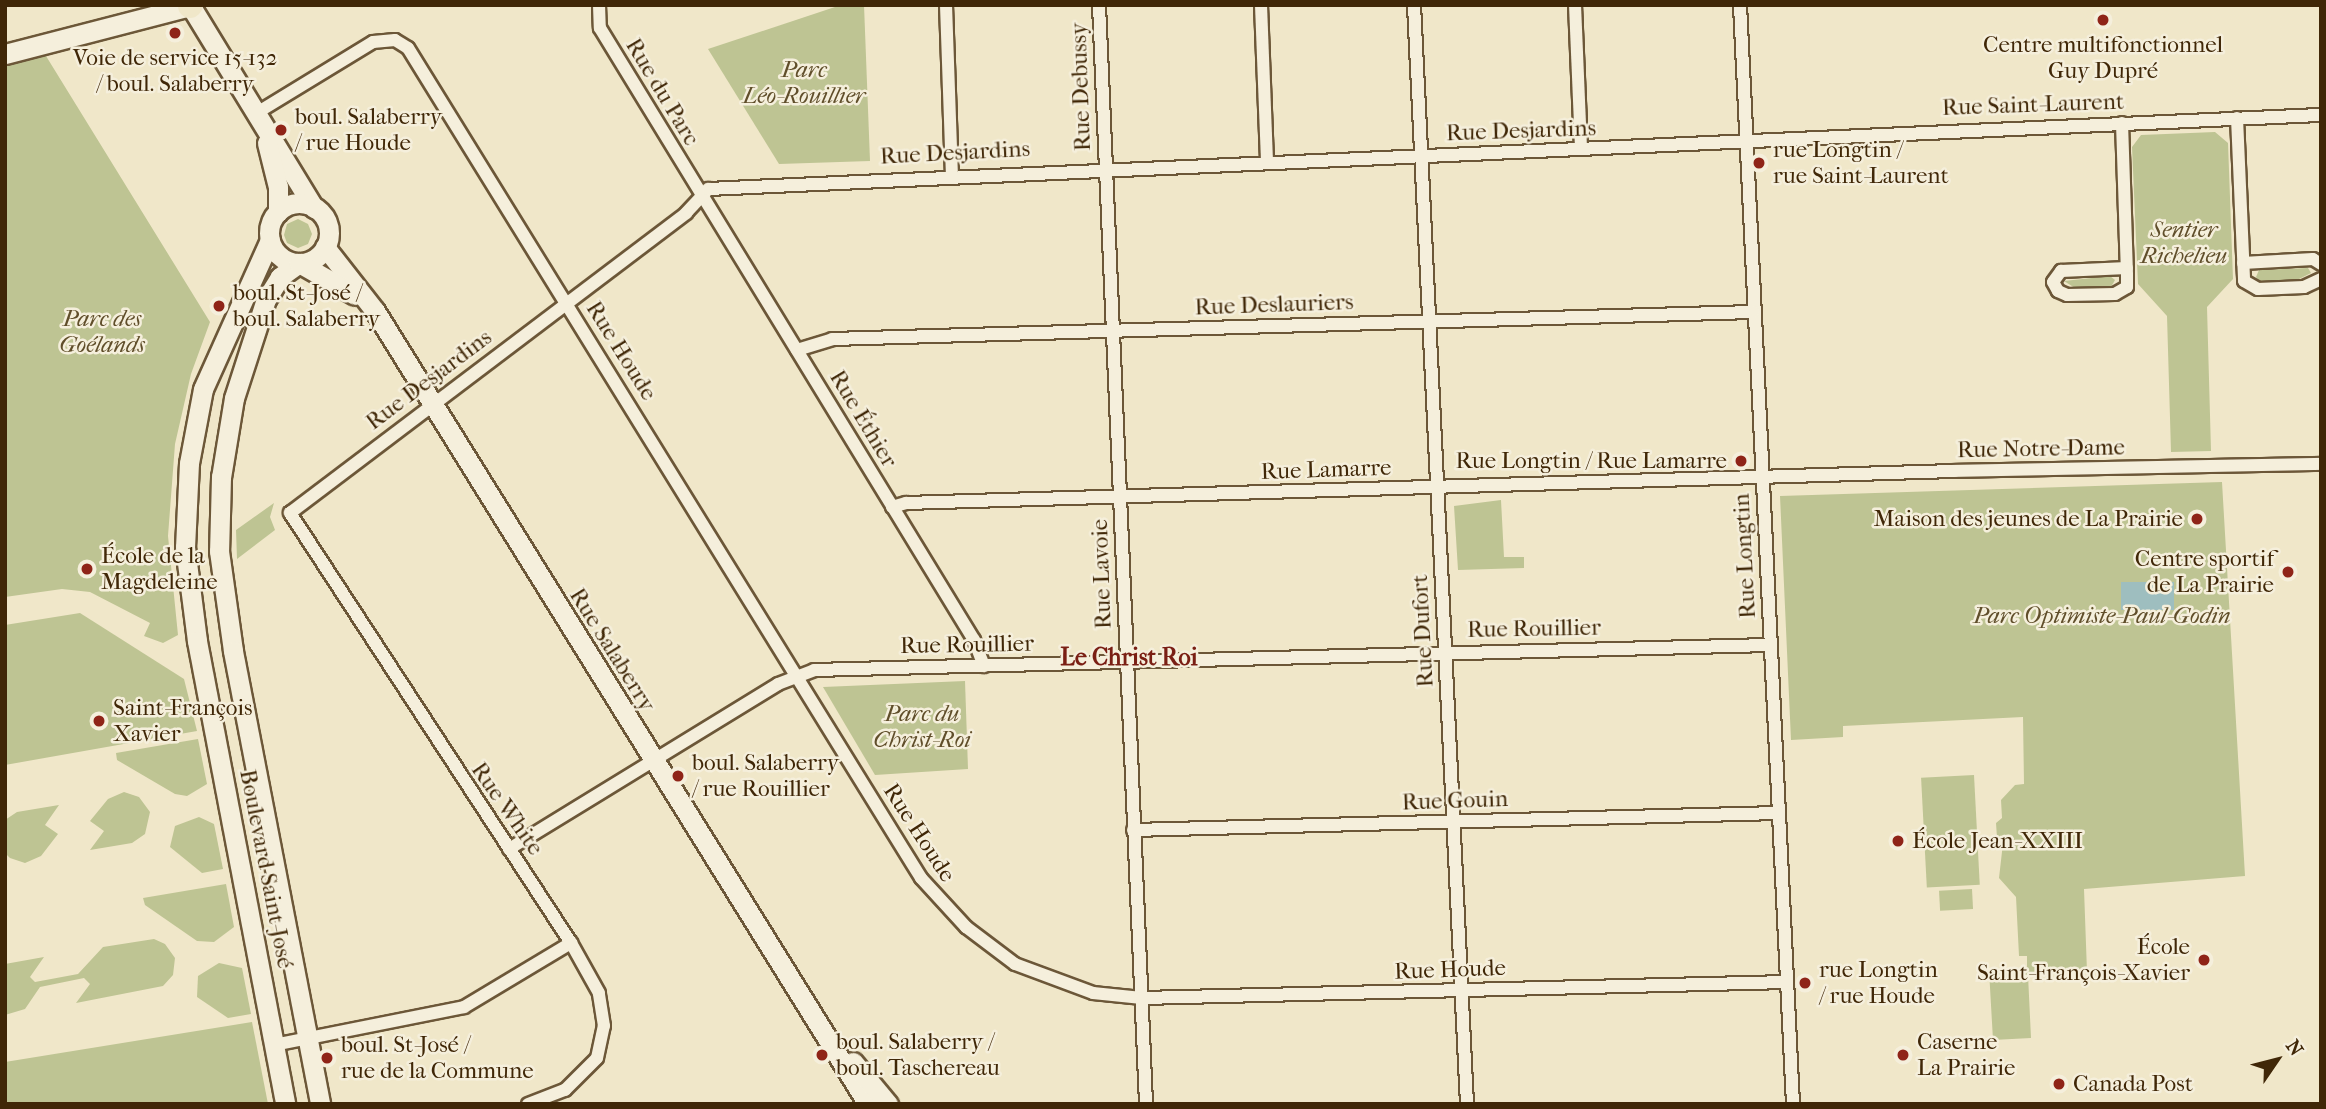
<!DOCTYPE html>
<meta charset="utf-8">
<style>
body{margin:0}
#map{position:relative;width:2326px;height:1109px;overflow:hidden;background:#f0e7c9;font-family:"IM FELL French Canon",serif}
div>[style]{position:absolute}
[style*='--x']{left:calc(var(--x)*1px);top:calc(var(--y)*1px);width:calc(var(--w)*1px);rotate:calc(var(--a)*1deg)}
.green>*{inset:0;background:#bec493;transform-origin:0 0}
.water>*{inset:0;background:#9ebebf;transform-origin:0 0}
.roads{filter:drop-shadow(2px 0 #6c5738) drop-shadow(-2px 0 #6c5738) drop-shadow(0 2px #6c5738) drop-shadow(0 -2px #6c5738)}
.street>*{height:12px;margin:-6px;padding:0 6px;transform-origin:6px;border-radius:6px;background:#f5efdc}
.secondary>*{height:19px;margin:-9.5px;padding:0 9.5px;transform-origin:9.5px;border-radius:9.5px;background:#f5efdc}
.secondary>.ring{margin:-9.5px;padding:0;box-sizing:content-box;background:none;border:19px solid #f5efdc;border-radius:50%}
.highway>*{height:24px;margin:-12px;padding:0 12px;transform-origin:12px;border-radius:12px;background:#f0e7c9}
.dots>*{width:19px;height:19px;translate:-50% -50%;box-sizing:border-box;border:4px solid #f5efdc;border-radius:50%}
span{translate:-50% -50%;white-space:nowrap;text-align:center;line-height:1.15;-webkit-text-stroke:5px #f5efdc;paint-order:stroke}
.poi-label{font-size:23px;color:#402707}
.left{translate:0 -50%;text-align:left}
.right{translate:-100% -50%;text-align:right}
.park-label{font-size:23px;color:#604e2a;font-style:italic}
.street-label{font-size:23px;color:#402707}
.neighbourhood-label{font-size:24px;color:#7a1f14;font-weight:700}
.frame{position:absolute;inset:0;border:7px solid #402707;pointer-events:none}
.north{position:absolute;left:2242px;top:1025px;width:70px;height:70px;-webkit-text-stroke:5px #f5efdc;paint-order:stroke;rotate:55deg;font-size:19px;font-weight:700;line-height:28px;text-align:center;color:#402707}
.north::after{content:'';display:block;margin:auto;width:24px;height:32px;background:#402707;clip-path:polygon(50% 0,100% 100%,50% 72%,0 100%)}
</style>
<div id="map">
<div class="green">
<i style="clip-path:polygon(841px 5px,864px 5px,870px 161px,779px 164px,708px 49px)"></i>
<i style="clip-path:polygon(46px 56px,210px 322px,191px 374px,175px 444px,168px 536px,178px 635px,163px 643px,144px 636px,150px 623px,90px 592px,62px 589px,5px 597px,5px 65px)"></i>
<i style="clip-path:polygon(2215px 132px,2228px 143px,2233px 279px,2207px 307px,2211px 451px,2171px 452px,2167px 316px,2138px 284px,2132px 147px,2141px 135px)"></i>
<i style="clip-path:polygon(298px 219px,308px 224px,312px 234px,308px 244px,298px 248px,287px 243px,284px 235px,287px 224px)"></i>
<i style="clip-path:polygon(2308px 268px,2311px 273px,2297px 280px,2259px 281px,2256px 277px,2259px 270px)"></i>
<i style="clip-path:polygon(2110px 276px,2115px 280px,2111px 287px,2075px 288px,2064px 281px)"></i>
<i style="clip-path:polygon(2222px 482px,2245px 876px,2084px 889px,2087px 972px,2028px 975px,2031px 1038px,1993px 1040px,1989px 970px,2027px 968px,2027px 956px,2019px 956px,2016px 897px,1999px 878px,2003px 843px,1997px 838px,1996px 823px,2002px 818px,2001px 800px,2015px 785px,2024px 784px,2023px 717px,1843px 726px,1843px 737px,1791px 740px,1780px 496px)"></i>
<i style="clip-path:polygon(1501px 500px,1504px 557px,1524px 557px,1524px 568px,1458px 570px,1454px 506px)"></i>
<i style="clip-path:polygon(274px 503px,270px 517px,275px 530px,237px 559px,236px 530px)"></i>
<i style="clip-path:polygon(80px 613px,184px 679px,197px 731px,5px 765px,5px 625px)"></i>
<i style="clip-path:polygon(965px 681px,968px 769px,875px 775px,823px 687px)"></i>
<i style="clip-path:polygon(198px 739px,207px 784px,187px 796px,175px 794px,117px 760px,116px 753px)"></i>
<i style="left:1974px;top:775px;width:110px;height:53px;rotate:87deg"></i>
<i style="clip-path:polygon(124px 792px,139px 797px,150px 812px,145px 834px,132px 843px,90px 850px,104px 831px,90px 821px,108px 799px)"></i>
<i style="clip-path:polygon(59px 805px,45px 825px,58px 834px,41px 856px,25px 863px,10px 858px,5px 853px,5px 820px,17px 812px)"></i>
<i style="clip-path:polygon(199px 817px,214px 824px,223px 869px,202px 873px,170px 847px,175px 826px)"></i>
<i style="clip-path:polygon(226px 884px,234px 927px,214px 942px,197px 941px,145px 905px,143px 898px)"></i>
<i style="left:1972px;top:889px;width:20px;height:33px;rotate:87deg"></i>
<i style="clip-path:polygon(154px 939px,165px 944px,175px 958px,173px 975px,163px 986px,76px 1003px,90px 984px,84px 978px,40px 987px,25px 1009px,5px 1015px,5px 964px,44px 957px,30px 977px,35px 982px,78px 974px,103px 947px)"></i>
<i style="clip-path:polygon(219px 963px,242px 968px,251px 1014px,228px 1018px,197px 997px,198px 976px)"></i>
<i style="clip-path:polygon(252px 1022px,268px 1104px,5px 1104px,5px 1062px)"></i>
</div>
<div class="water">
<i style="left:2174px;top:582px;width:28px;height:53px;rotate:90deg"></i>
</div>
<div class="roads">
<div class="street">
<i style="--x:599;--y:5;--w:23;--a:88"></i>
<i style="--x:600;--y:28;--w:717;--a:58.57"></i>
<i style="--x:974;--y:640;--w:28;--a:69"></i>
<i style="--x:946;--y:5;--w:170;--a:88"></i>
<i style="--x:1099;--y:5;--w:1100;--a:87.55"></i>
<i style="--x:1261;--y:5;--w:157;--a:87.8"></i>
<i style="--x:1414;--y:5;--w:1100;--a:87.24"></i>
<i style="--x:1575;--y:5;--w:144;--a:87.6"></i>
<i style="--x:1740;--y:5;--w:1100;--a:87.24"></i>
<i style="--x:255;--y:114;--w:138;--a:-31.4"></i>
<i style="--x:373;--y:42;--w:22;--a:-5"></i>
<i style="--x:395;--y:40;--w:15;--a:32"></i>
<i style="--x:408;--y:48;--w:976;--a:58.28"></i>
<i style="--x:921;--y:878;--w:67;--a:47.4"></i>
<i style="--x:966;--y:927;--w:61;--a:37.1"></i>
<i style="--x:1015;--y:964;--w:83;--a:20.4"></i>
<i style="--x:1093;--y:993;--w:49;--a:5.8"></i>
<i style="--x:1142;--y:998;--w:645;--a:-1.42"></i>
<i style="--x:2237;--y:118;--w:163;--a:87.5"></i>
<i style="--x:2244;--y:281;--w:16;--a:30"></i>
<i style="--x:2258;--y:289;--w:46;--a:-2.5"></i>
<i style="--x:2304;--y:287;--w:19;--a:-25"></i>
<i style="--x:2122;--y:123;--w:152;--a:88.1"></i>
<i style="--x:2127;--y:275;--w:12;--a:90"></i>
<i style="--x:2127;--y:287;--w:14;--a:150"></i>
<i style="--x:2115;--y:294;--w:48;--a:178.8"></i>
<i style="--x:2067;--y:295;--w:10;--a:-156"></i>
<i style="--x:2058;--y:291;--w:10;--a:-119"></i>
<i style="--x:2053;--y:282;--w:14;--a:-54"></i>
<i style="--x:2061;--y:271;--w:66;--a:-2.6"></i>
<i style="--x:2243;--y:263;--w:70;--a:-3.3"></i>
<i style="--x:2313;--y:259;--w:9;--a:32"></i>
<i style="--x:797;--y:350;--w:37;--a:-17"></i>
<i style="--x:832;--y:339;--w:922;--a:-1.68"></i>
<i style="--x:892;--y:507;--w:15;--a:-16"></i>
<i style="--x:906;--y:503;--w:1049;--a:-1.75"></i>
<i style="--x:1955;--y:471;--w:366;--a:-1.1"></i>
<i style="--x:1133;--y:830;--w:645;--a:-1.51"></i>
<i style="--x:509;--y:849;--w:316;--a:-31.5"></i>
<i style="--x:778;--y:684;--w:39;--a:-21"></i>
<i style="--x:814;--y:670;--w:956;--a:-1.5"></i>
<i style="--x:274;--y:1045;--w:194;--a:-11.3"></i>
<i style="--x:464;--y:1007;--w:125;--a:-30.9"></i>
<i style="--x:528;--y:1104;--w:40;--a:-21"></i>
<i style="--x:565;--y:1090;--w:45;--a:-45"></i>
<i style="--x:597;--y:1058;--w:33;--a:-78"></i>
<i style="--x:604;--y:1026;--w:33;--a:-99"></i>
<i style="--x:599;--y:993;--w:57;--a:-119.2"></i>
<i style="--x:571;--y:943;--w:514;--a:-123.16"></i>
<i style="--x:290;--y:513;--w:497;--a:-37.1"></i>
<i style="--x:686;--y:213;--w:33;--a:-47"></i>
<i style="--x:708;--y:189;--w:1615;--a:-2.63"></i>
</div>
<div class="secondary">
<i style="--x:190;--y:5;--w:238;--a:58.6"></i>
<i style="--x:5;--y:54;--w:191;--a:-14.5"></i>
<i style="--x:267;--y:143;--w:45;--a:76"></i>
<i style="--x:278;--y:187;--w:25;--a:90"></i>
<i class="ring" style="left:269px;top:203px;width:41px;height:41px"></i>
<i style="--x:270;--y:240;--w:163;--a:114.2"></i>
<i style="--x:203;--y:389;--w:75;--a:100.7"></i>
<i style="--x:189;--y:463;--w:84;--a:92.7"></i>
<i style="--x:185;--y:547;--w:95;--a:82.7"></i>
<i style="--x:197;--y:641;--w:471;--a:79.2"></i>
<i style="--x:325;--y:247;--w:81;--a:52"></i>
<i style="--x:375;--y:311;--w:934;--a:58.13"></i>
<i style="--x:299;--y:263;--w:24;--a:144"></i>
<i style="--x:280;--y:277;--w:26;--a:122"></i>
<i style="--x:266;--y:299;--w:104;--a:107.9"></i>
<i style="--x:234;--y:398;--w:80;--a:99.3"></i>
<i style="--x:221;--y:477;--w:74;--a:91.5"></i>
<i style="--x:219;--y:551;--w:101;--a:82"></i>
<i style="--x:233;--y:651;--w:461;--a:79.1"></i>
<i style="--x:299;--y:263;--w:64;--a:29.7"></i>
<i style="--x:853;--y:1062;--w:55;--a:50.2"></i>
</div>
<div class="highway">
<i style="--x:190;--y:6;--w:1;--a:-45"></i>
</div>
</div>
<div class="dots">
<i style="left:2103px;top:20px;background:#8f2418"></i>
<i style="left:175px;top:33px;background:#8f2418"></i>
<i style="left:281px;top:130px;background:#8f2418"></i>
<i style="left:1759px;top:163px;background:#8f2418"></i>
<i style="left:219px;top:306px;background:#8f2418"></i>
<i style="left:1741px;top:461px;background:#8f2418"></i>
<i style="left:2197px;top:519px;background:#8f2418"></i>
<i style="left:87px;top:569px;background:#8f2418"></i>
<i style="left:2288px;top:572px;background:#8f2418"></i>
<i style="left:99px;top:721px;background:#8f2418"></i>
<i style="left:678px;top:776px;background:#8f2418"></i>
<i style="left:1898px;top:841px;background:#8f2418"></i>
<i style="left:2204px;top:960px;background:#8f2418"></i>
<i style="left:1805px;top:983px;background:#8f2418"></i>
<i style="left:822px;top:1055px;background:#8f2418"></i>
<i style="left:1903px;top:1055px;background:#8f2418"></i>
<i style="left:327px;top:1058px;background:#8f2418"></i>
<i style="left:2059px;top:1084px;background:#8f2418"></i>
</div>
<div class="poi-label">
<span style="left:2103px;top:58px">Centre multifonctionnel<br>Guy Dupré</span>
<span style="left:175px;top:71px">Voie de service 15-132<br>/ boul. Salaberry</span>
<span class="left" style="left:295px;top:130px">boul. Salaberry<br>/ rue Houde</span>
<span class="left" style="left:1773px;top:163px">rue Longtin /<br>rue Saint-Laurent</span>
<span class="left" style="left:233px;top:306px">boul. St-José /<br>boul. Salaberry</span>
<span class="right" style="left:1727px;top:461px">Rue Longtin / Rue Lamarre</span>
<span class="right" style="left:2183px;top:519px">Maison des jeunes de La Prairie</span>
<span class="left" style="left:101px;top:569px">École de la<br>Magdeleine</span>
<span class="right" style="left:2274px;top:572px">Centre sportif<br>de La Prairie</span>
<span class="left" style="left:113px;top:721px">Saint-François<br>Xavier</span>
<span class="left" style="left:692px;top:776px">boul. Salaberry<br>/ rue Rouillier</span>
<span class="left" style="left:1912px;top:841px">École Jean-XXIII</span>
<span class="right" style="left:2190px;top:960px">École<br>Saint-François-Xavier</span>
<span class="left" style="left:1819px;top:983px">rue Longtin<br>/ rue Houde</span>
<span class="left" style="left:836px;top:1055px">boul. Salaberry /<br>boul. Taschereau</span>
<span class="left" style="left:1917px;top:1055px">Caserne<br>La Prairie</span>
<span class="left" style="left:341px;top:1058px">boul. St-José /<br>rue de la Commune</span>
<span class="left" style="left:2073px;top:1084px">Canada Post</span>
</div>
<div class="park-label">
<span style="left:804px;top:83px">Parc<br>Léo-Rouillier</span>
<span style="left:2184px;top:243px">Sentier<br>Richelieu</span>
<span style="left:102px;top:332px">Parc des<br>Goélands</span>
<span style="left:2102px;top:616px">Parc Optimiste-Paul-Godin</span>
<span style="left:922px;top:727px">Parc du<br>Christ-Roi</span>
</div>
<div class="street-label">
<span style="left:1081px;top:87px;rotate:-92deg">Rue Debussy</span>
<span style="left:662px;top:92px;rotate:59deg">Rue du Parc</span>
<span style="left:2033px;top:105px;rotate:-2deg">Rue Saint-Laurent</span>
<span style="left:1521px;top:131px;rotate:-2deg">Rue Desjardins</span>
<span style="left:955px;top:153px;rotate:-3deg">Rue Desjardins</span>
<span style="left:1274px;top:305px;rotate:-2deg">Rue Deslauriers</span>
<span style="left:621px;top:351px;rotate:58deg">Rue Houde</span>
<span style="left:429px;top:380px;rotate:-37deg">Rue Desjardins</span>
<span style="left:863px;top:419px;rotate:59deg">Rue Éthier</span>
<span style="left:2041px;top:449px;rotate:-1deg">Rue Notre-Dame</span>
<span style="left:1326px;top:470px;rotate:-2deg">Rue Lamarre</span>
<span style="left:1745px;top:556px;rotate:-93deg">Rue Longtin</span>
<span style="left:1102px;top:574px;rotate:-92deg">Rue Lavoie</span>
<span style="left:1534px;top:629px;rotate:-1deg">Rue Rouillier</span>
<span style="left:1423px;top:631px;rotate:-93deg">Rue Dufort</span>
<span style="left:967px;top:645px;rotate:-1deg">Rue Rouillier</span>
<span style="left:612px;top:650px;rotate:58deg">Rue Salaberry</span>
<span style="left:1455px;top:801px;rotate:-2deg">Rue Gouin</span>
<span style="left:507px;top:809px;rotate:55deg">Rue White</span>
<span style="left:919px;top:833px;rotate:57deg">Rue Houde</span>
<span style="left:266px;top:869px;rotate:79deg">Boulevard Saint-José</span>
<span style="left:1450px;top:970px;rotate:-2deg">Rue Houde</span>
</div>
<div class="neighbourhood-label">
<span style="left:1129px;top:658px">Le Christ Roi</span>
</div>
<div class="frame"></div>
<div class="north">N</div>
</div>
